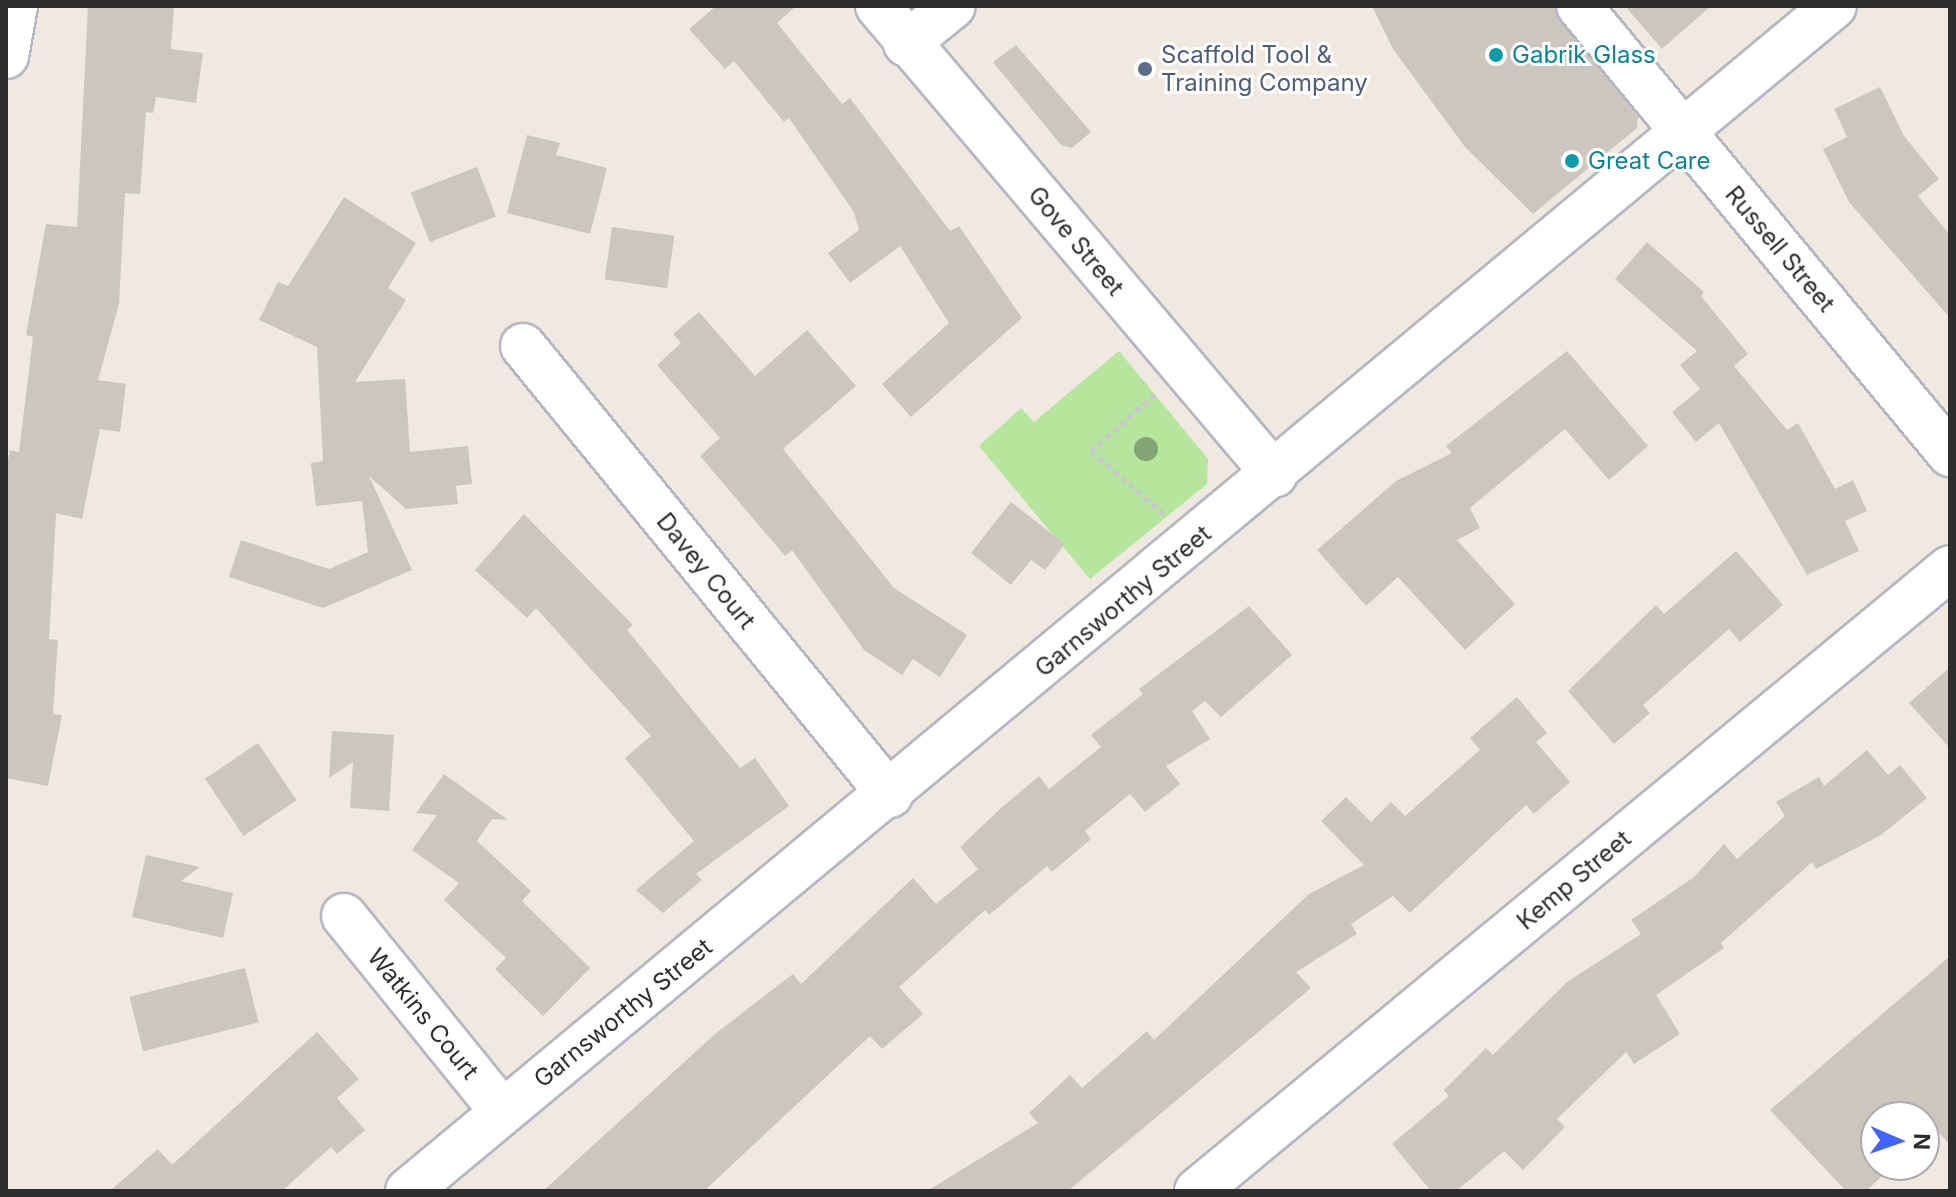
<!DOCTYPE html>
<style>
body{margin:0}
#map{position:relative;width:1956px;height:1197px;overflow:hidden;background:#efe9e1;font-family:Inter,sans-serif}
div>[style]{position:absolute}
[style*='--x']{left:calc(var(--x)*1px);top:calc(var(--y)*1px);width:calc(var(--w)*1px);rotate:calc(var(--a)*1deg)}
.green>*{inset:0;background:#b6e59e}
.building>*{inset:0;background:#cbc7bf;transform-origin:0 0}
.path>*{height:5px;margin-top:-2.5px;transform-origin:0;background:repeating-linear-gradient(90deg,#c9c9c9 0 6px,transparent 0 10px)}
.roads{filter:drop-shadow(2px 0 #b4b7c1) drop-shadow(-2px 0 #b4b7c1) drop-shadow(0 2px #b4b7c1) drop-shadow(0 -2px #b4b7c1)}
.minor>*{height:44px;margin:-22px;padding:0 22px;transform-origin:22px;border-radius:22px;background:#fff}
.trees>*{width:24px;height:24px;margin:-12px;border-radius:50%;background:#84a574}
.dots>*{width:22px;height:22px;translate:-50% -50%;box-sizing:border-box;border:4px solid #fff;border-radius:50%}
span{translate:-50% -50%;white-space:nowrap;text-align:center;line-height:1.15;-webkit-text-stroke:6px #fff;paint-order:stroke}
.service-label{font-size:24px;color:#4e5e75}
.left{translate:0 -50%;text-align:left}
.culture-label{font-size:24px;color:#0d838f}
.street-label{font-size:24px;color:#2e2e2e}
.frame{position:absolute;inset:0;border:8px solid #2e2e2e;pointer-events:none}
.north{position:absolute;left:1860px;top:1101px;width:80px;height:80px;box-sizing:border-box;background:#fff;border:2px solid #ababab;border-radius:50%;rotate:92deg;font-size:22px;font-weight:700;line-height:32px;text-align:center;color:#2e2e2e}
.north::after{content:'';display:block;margin:auto;width:28px;height:36px;background:#4264fb;clip-path:polygon(50% 0,100% 100%,50% 72%,0 100%)}
</style>
<div id="map">
<div class="green">
<i style="clip-path:polygon(1119px 351px,1208px 459px,1207px 484px,1090px 579px,979px 446px,1021px 408px,1034px 422px)"></i>
</div>
<div class="building">
<i style="clip-path:polygon(88px 6px,174px 6px,171px 49px,203px 53px,196px 103px,156px 97px,153px 113px,146px 112px,140px 194px,125px 193px,119px 304px,98px 380px,126px 384px,120px 432px,100px 429px,82px 519px,56px 513px,49px 639px,58px 640px,53px 714px,62px 715px,48px 786px,6px 778px,6px 469px,10px 450px,19px 452px,33px 337px,26px 335px,46px 224px,77px 227px)"></i>
<i style="clip-path:polygon(716px 6px,796px 6px,777px 23px,842px 104px,850px 98px,950px 231px,959px 226px,1022px 318px,911px 417px,882px 384px,949px 323px,900px 246px,850px 283px,828px 253px,859px 230px,854px 212px,789px 118px,784px 122px,734px 61px,725px 69px,689px 29px)"></i>
<i style="clip-path:polygon(1372px 6px,1555px 6px,1638px 117px,1637px 128px,1533px 214px,1465px 147px,1393px 49px)"></i>
<i style="clip-path:polygon(1625px 6px,1711px 6px,1662px 49px)"></i>
<i style="clip-path:polygon(1016px 45px,1091px 132px,1072px 148px,1061px 145px,993px 62px)"></i>
<i style="clip-path:polygon(1880px 87px,1904px 136px,1939px 179px,1918px 196px,1950px 235px,1950px 318px,1849px 202px,1823px 149px,1847px 137px,1834px 109px)"></i>
<i style="clip-path:polygon(527px 135px,560px 143px,556px 155px,607px 168px,590px 234px,507px 213px)"></i>
<i style="left:477px;top:167px;width:53px;height:71px;rotate:69deg"></i>
<i style="clip-path:polygon(344px 197px,416px 243px,388px 288px,406px 300px,355px 382px,405px 379px,410px 452px,468px 446px,472px 484px,456px 486px,458px 504px,406px 509px,369px 476px,412px 570px,323px 608px,229px 577px,241px 540px,329px 569px,368px 552px,362px 501px,316px 506px,311px 463px,323px 461px,317px 347px,259px 320px,278px 282px,288px 286px)"></i>
<i style="left:612px;top:227px;width:63px;height:53px;rotate:8deg"></i>
<i style="clip-path:polygon(1647px 242px,1704px 292px,1701px 296px,1748px 354px,1734px 366px,1787px 430px,1798px 423px,1835px 489px,1853px 480px,1867px 511px,1845px 521px,1859px 551px,1807px 575px,1719px 423px,1696px 442px,1672px 412px,1700px 389px,1680px 365px,1697px 351px,1615px 279px)"></i>
<i style="clip-path:polygon(699px 312px,755px 376px,807px 330px,856px 386px,783px 449px,894px 588px,967px 635px,940px 677px,913px 659px,902px 675px,864px 650px,792px 550px,785px 556px,700px 456px,720px 438px,657px 365px,681px 343px,673px 334px)"></i>
<i style="clip-path:polygon(1567px 351px,1648px 446px,1609px 480px,1565px 429px,1470px 508px,1480px 528px,1457px 540px,1515px 604px,1465px 650px,1398px 577px,1366px 606px,1317px 550px,1396px 481px,1452px 453px,1446px 446px)"></i>
<i style="clip-path:polygon(1011px 502px,1065px 544px,1045px 570px,1031px 560px,1011px 585px,971px 553px)"></i>
<i style="clip-path:polygon(524px 514px,633px 625px,627px 630px,740px 768px,755px 758px,789px 806px,696px 874px,702px 880px,663px 913px,636px 890px,694px 841px,625px 758px,651px 736px,536px 608px,527px 618px,475px 570px)"></i>
<i style="clip-path:polygon(1736px 551px,1783px 605px,1740px 642px,1729px 629px,1643px 705px,1650px 713px,1614px 744px,1568px 691px,1656px 605px,1664px 614px)"></i>
<i style="clip-path:polygon(1249px 606px,1292px 655px,1221px 717px,1205px 701px,1192px 711px,1210px 739px,1166px 766px,1180px 784px,1145px 812px,1130px 794px,1085px 831px,1091px 839px,1052px 872px,1047px 866px,989px 915px,985px 910px,899px 987px,923px 1014px,882px 1049px,870px 1036px,704px 1191px,543px 1191px,715px 1034px,793px 974px,801px 984px,913px 878px,936px 904px,978px 869px,960px 847px,1000px 809px,1039px 776px,1049px 789px,1101px 747px,1091px 735px,1143px 694px,1139px 689px)"></i>
<i style="clip-path:polygon(1950px 667px,1950px 748px,1909px 703px)"></i>
<i style="clip-path:polygon(1517px 697px,1547px 733px,1536px 742px,1570px 782px,1534px 814px,1526px 805px,1410px 913px,1393px 896px,1351px 924px,1357px 934px,1296px 972px,1311px 988px,1068px 1191px,927px 1191px,1038px 1123px,1029px 1113px,1070px 1075px,1082px 1088px,1147px 1031px,1154px 1040px,1309px 894px,1364px 865px,1321px 821px,1346px 797px,1371px 822px,1391px 802px,1405px 816px,1480px 750px,1470px 738px)"></i>
<i style="clip-path:polygon(332px 731px,394px 735px,389px 811px,350px 808px,353px 762px,329px 778px)"></i>
<i style="left:258px;top:743px;width:69px;height:64px;rotate:56deg"></i>
<i style="clip-path:polygon(1867px 750px,1888px 775px,1900px 765px,1927px 798px,1881px 835px,1816px 869px,1812px 862px,1721px 943px,1724px 948px,1656px 995px,1680px 1034px,1634px 1064px,1626px 1052px,1557px 1119px,1565px 1127px,1523px 1170px,1504px 1151px,1456px 1191px,1431px 1191px,1392px 1144px,1449px 1096px,1444px 1090px,1486px 1048px,1493px 1055px,1567px 982px,1641px 934px,1631px 920px,1694px 877px,1724px 844px,1737px 859px,1785px 816px,1776px 802px,1819px 777px,1824px 786px)"></i>
<i style="clip-path:polygon(444px 774px,508px 820px,492px 819px,477px 841px,531px 891px,522px 901px,590px 968px,543px 1016px,495px 969px,506px 958px,444px 900px,459px 883px,412px 850px,437px 815px,416px 813px)"></i>
<i style="clip-path:polygon(146px 855px,200px 867px,181px 881px,233px 893px,223px 938px,132px 917px)"></i>
<i style="clip-path:polygon(1950px 956px,1950px 1145px,1934px 1127px,1924px 1136px,1924px 1117px,1876px 1117px,1876px 1165px,1894px 1165px,1866px 1191px,1846px 1191px,1770px 1110px)"></i>
<i style="left:245px;top:968px;width:56px;height:119px;rotate:76deg"></i>
<i style="clip-path:polygon(317px 1032px,359px 1079px,337px 1098px,365px 1130px,337px 1154px,331px 1147px,282px 1191px,110px 1191px,158px 1149px,172px 1165px)"></i>
</div>
<div class="path">
<i style="--x:1155;--y:394;--w:86;--a:138.3"></i>
<i style="--x:1091;--y:451;--w:96;--a:40.8"></i>
</div>
<div class="roads">
<div class="minor">
<i style="--x:878;--y:6;--w:614;--a:49.75"></i>
<i style="--x:1579;--y:6;--w:582;--a:50.37"></i>
<i style="--x:906;--y:44;--w:60;--a:-39"></i>
<i style="--x:6;--y:56;--w:51;--a:-79.8"></i>
<i style="--x:523;--y:346;--w:580;--a:50.74"></i>
<i style="--x:344;--y:916;--w:252;--a:51"></i>
<i style="--x:408;--y:1191;--w:1854;--a:-39.73"></i>
<i style="--x:1197;--y:1191;--w:977;--a:-39.6"></i>
</div>
</div>
<div class="trees">
<i style="left:1146px;top:449px"></i>
</div>
<div class="dots">
<i style="left:1496px;top:55px;background:#0f9aa8"></i>
<i style="left:1145px;top:69px;background:#5c6f8a"></i>
<i style="left:1572px;top:161px;background:#0f9aa8"></i>
</div>
<div class="service-label">
<span class="left" style="left:1161px;top:69px">Scaffold Tool &amp;<br>Training Company</span>
</div>
<div class="culture-label">
<span class="left" style="left:1512px;top:55px">Gabrik Glass</span>
<span class="left" style="left:1588px;top:161px">Great Care</span>
</div>
<div class="street-label">
<span style="left:1076px;top:241px;rotate:50deg">Gove Street</span>
<span style="left:1780px;top:249px;rotate:50deg">Russell Street</span>
<span style="left:706px;top:571px;rotate:51deg">Davey Court</span>
<span style="left:1123px;top:601px;rotate:-40deg">Garnsworthy Street</span>
<span style="left:1574px;top:880px;rotate:-40deg">Kemp Street</span>
<span style="left:623px;top:1013px;rotate:-39deg">Garnsworthy Street</span>
<span style="left:423px;top:1014px;rotate:51deg">Watkins Court</span>
</div>
<div class="frame"></div>
<div class="north">N</div>
</div>
